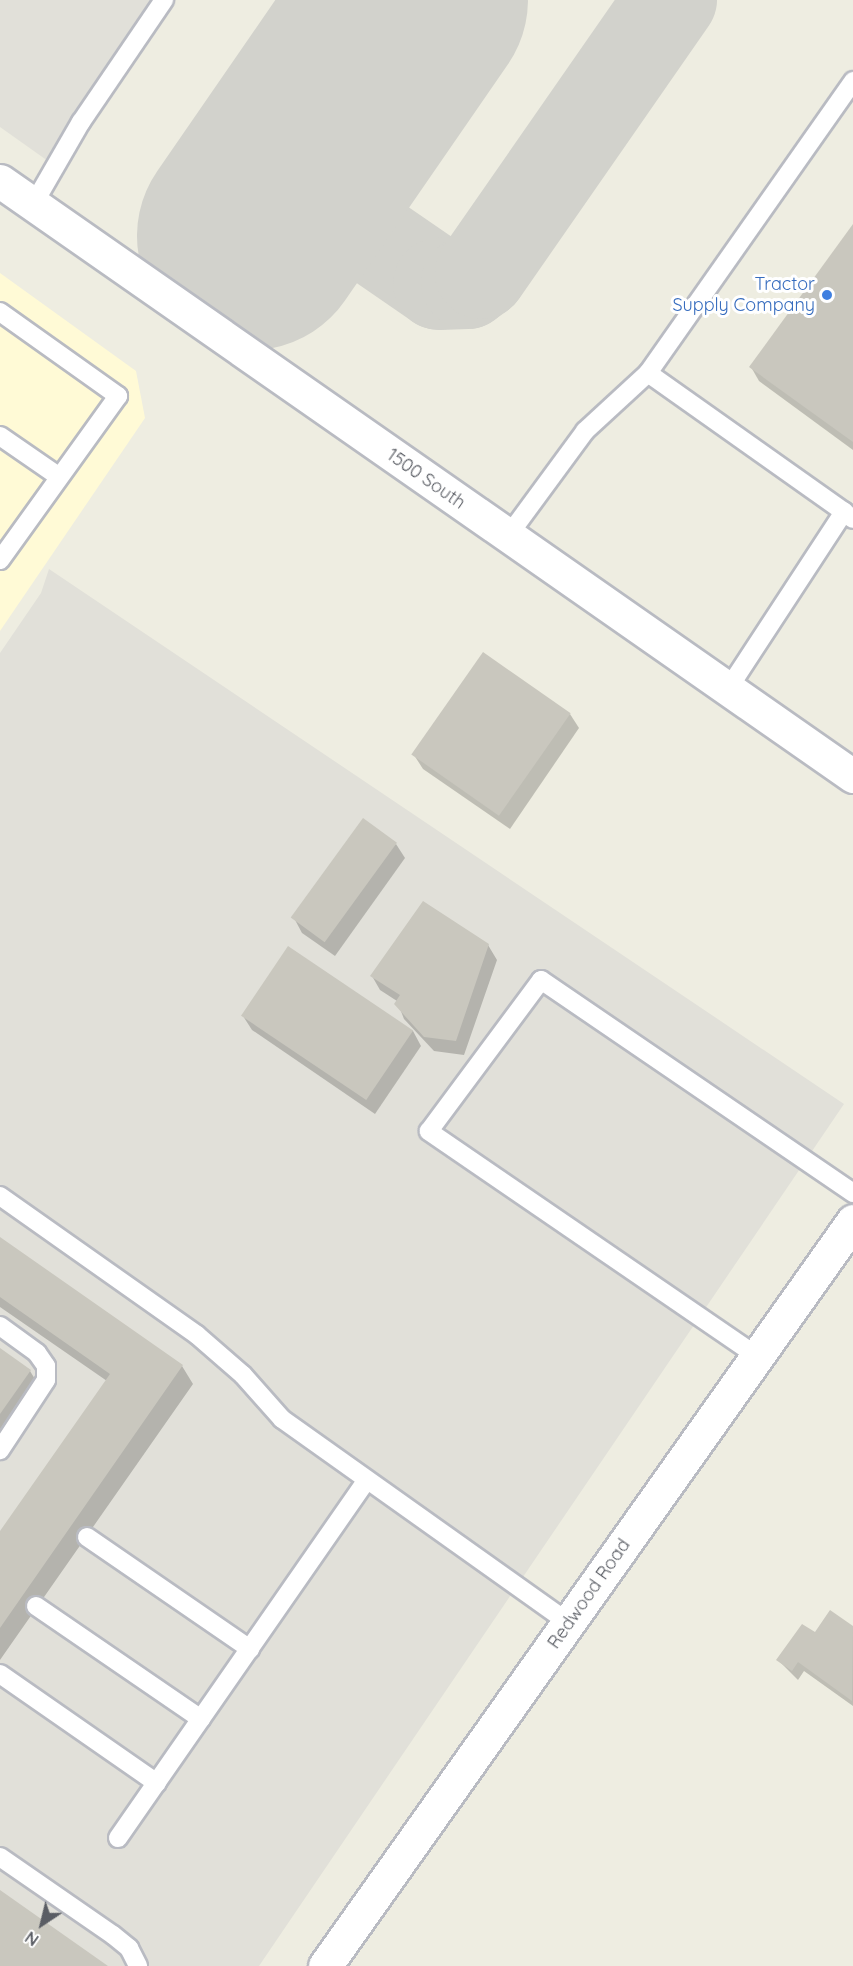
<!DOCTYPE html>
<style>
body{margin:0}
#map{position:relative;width:853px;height:1966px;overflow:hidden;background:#eeede1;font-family:Quicksand,sans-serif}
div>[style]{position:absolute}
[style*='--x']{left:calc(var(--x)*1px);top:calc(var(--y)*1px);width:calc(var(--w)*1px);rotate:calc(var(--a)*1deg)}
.commercial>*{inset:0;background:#fffad6}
.industrial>*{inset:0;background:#e1e0d9}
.shadow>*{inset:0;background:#0003}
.taxiway>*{height:92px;margin:-46px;padding:0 46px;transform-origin:46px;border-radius:46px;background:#d2d2cc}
.runway>*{height:228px;margin:-114px;padding:0 114px;transform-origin:114px;border-radius:114px;background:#d2d2cc}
.building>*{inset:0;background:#c9c7be;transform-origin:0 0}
.roads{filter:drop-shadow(2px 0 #b9bbc2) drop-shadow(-2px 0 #b9bbc2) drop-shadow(0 2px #b9bbc2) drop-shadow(0 -2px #b9bbc2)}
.lane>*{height:18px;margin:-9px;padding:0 9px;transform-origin:9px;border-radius:9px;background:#fff}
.secondary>*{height:33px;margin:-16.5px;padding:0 16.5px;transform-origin:16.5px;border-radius:16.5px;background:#fff}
.dots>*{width:16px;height:16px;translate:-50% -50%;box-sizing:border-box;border:3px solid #fff;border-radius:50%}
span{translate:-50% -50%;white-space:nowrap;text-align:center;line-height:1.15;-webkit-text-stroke:6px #fff;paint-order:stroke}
.shop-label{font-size:18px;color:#366cbe}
.right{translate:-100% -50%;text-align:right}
.street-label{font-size:18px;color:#5a5d64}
.north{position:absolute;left:12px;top:1894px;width:60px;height:60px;-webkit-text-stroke:4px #fff;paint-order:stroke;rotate:215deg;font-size:16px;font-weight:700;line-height:24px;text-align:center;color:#5a5d64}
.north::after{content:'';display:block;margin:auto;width:21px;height:27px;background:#5a5d64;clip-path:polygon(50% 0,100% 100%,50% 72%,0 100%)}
</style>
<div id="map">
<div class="commercial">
<i style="clip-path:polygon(0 273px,136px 371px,145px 418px,0 631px)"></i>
</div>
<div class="industrial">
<i style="clip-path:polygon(0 0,175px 0,55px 166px,0 127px)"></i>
<i style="clip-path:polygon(49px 569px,844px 1104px,259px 1966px,0 1966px,0 653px,41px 593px)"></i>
</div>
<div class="shadow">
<i style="clip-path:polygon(853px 226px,853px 450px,759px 381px,751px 367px)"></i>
<i style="clip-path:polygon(570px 714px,579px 728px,510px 829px,423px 769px,414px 755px)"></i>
<i style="clip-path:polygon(396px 844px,405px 858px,335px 956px,302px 933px,294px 918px)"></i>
<i style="clip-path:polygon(488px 945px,497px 960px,464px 1055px,434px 1051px,404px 1019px,397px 1001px,380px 990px,372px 976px)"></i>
<i style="clip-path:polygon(243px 1016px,413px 1031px,421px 1046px,375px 1114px,252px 1030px)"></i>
<i style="clip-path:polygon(0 1239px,182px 1366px,193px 1384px,0 1660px,0 1534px,107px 1381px,0 1307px)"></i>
<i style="clip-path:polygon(0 1349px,30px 1371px,41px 1389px,0 1447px)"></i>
<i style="clip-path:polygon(831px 1612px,853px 1628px,853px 1706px,804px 1671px,798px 1680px,778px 1660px,815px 1635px)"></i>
</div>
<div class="taxiway">
<i style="--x:327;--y:125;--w:17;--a:111"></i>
<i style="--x:321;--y:141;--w:27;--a:90"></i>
<i style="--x:321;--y:168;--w:28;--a:77"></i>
<i style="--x:327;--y:195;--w:23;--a:59"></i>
<i style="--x:339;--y:215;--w:121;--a:34.6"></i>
<i style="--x:439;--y:284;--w:28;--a:-2"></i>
<i style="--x:467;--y:283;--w:17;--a:-36"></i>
<i style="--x:481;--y:273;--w:333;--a:-55.2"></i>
</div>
<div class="runway">
<i style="--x:251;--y:236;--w:287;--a:-55.4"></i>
</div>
<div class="building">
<i style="clip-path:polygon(853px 224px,853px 442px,749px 367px)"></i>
<i style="left:483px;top:652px;width:107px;height:125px;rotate:35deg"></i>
<i style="left:363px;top:818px;width:42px;height:123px;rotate:36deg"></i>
<i style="clip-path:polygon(423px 901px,489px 944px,456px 1041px,424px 1037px,394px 1004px,400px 995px,370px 976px)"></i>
<i style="left:288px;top:946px;width:151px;height:84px;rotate:34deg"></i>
<i style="clip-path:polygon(0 1237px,183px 1365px,0 1628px,0 1531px,110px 1374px,0 1297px)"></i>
<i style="clip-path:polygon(0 1348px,31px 1370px,0 1414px)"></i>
<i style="clip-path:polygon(830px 1610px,853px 1626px,852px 1701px,798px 1662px,792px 1671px,776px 1660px,802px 1624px,815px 1632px)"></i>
<i style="clip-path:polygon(0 1890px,108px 1966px,0 1966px)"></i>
</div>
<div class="roads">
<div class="lane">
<i style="--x:33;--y:205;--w:96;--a:-60"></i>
<i style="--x:81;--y:122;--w:148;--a:-55.8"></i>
<i style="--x:0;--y:312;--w:145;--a:35.4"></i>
<i style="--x:118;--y:396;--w:202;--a:125.7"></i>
<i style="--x:648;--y:373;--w:240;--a:35.3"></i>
<i style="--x:0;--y:436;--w:70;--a:34.6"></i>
<i style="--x:508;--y:536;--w:130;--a:-53.7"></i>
<i style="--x:585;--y:431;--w:86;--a:-42.6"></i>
<i style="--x:648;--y:373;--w:357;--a:-54.9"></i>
<i style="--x:728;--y:689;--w:212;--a:-56.8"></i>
<i style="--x:844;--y:512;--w:11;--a:38"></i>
<i style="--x:0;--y:1196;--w:241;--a:35.2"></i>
<i style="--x:197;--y:1335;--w:61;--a:41"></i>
<i style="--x:243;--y:1375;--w:59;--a:48.4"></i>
<i style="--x:282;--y:1419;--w:352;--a:35.4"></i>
<i style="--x:0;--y:1326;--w:46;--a:36.1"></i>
<i style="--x:37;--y:1353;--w:16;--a:55"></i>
<i style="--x:46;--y:1366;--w:14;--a:90"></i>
<i style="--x:46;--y:1380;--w:84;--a:123.3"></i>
<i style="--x:757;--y:1356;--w:398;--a:-145.6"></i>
<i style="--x:429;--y:1131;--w:188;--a:-53.4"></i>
<i style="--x:541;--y:980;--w:378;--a:34.3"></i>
<i style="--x:87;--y:1537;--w:198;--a:34.5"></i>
<i style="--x:36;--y:1606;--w:200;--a:34.4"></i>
<i style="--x:0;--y:1674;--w:191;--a:34.8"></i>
<i style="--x:118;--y:1838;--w:436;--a:-55.2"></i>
<i style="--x:0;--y:1857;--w:137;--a:34.6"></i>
<i style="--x:113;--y:1935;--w:21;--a:39"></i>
<i style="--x:129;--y:1948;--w:20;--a:63"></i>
</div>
<div class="secondary">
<i style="--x:0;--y:181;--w:1040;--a:34.9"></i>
<i style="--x:325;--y:1966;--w:913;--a:-54.67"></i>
</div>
</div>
<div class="dots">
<i style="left:827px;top:295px;background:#3f7fe0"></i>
</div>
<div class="shop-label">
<span class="right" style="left:815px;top:295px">Tractor<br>Supply Company</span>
</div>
<div class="street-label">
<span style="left:426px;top:479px;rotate:35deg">1500 South</span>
<span style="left:589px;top:1594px;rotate:-55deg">Redwood Road</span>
</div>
<div class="north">N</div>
</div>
